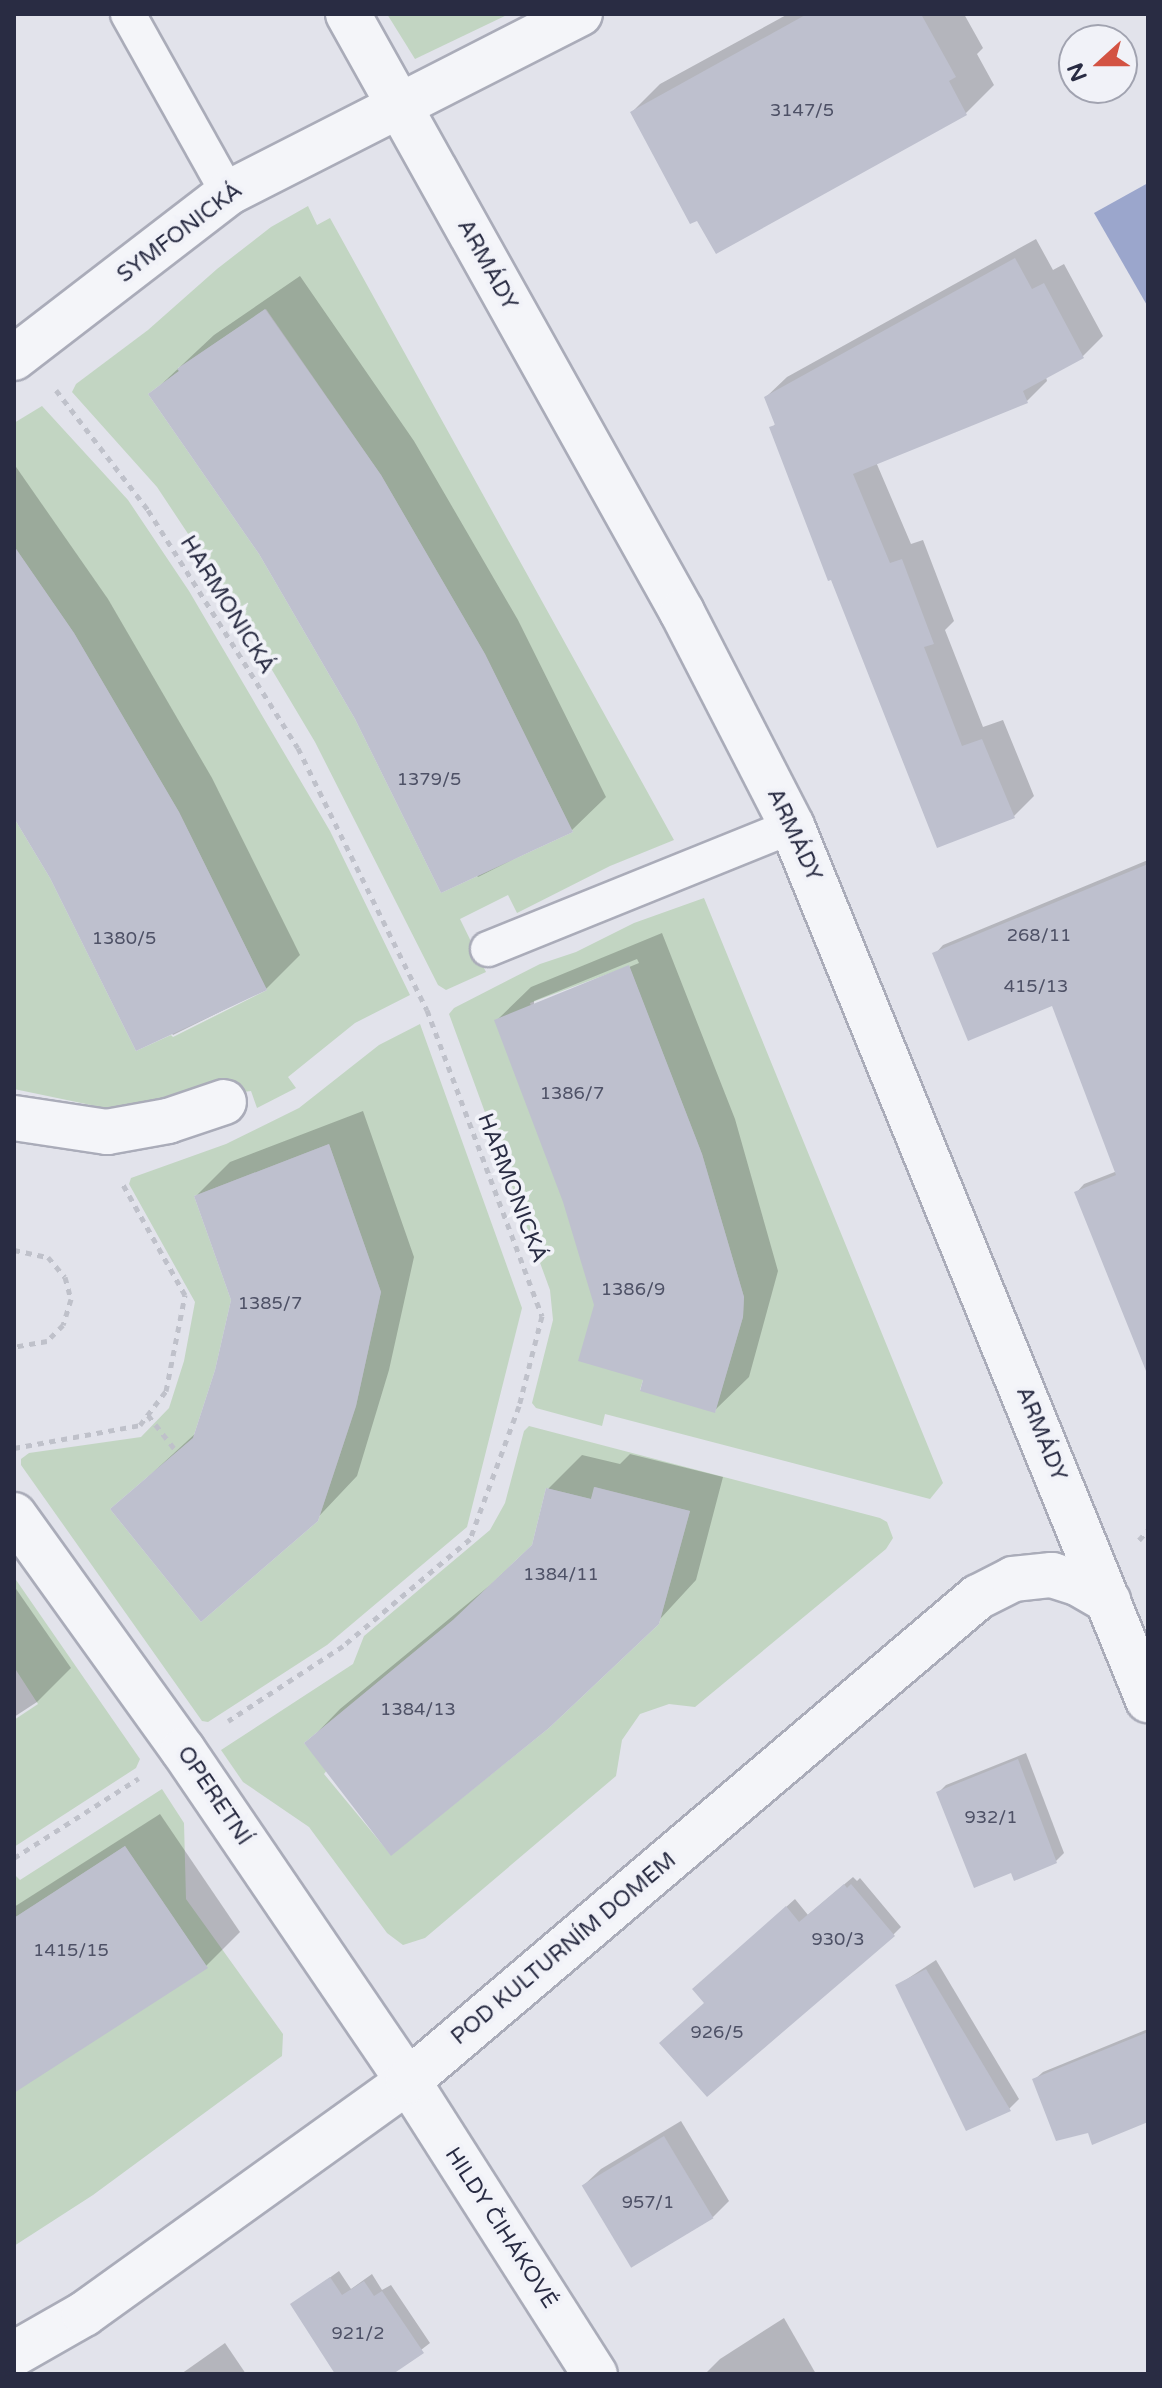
<!DOCTYPE html>
<meta charset="utf-8">
<style>
body{margin:0}
#map{position:relative;width:1162px;height:2388px;overflow:hidden;background:#e2e3eb;font-family:"Varela Round",sans-serif}
div>[style]{position:absolute}
[style*='--x']{left:calc(var(--x)*1px);top:calc(var(--y)*1px);width:calc(var(--w)*1px);rotate:calc(var(--a)*1deg)}
.green>*{inset:0;background:#c2d5c2}
.water>*{inset:0;background:#9ba6cc}
.shadow>*{inset:0;background:#0003}
.building>*{inset:0;background:#bec0ce;transform-origin:0 0}
.path>*{height:5px;margin-top:-2.5px;transform-origin:0;background:repeating-linear-gradient(90deg,#bfc1ca 0 6px,transparent 0 12px)}
.roads{filter:drop-shadow(2px 0 #aaacb9) drop-shadow(-2px 0 #aaacb9) drop-shadow(0 2px #aaacb9) drop-shadow(0 -2px #aaacb9)}
.service>*{height:34px;margin:-17px;padding:0 17px;transform-origin:17px;border-radius:17px;background:#f4f5f9}
.minor>*{height:44px;margin:-22px;padding:0 22px;transform-origin:22px;border-radius:22px;background:#f4f5f9}
.tertiary>*{height:44px;margin:-22px;padding:0 22px;transform-origin:22px;border-radius:22px;background:#f4f5f9}
span{translate:-50% -50%;white-space:nowrap;text-align:center;line-height:1.15;-webkit-text-stroke:8px #f1f2f8;paint-order:stroke}
.number-label{font-size:18px;color:#4e5166}
.number-label span{-webkit-text-stroke-width:0}
.street-label{font-size:22px;color:#292c43}
.frame{position:absolute;inset:0;border:16px solid #292c43;pointer-events:none}
.north{position:absolute;left:1058px;top:24px;width:80px;height:80px;box-sizing:border-box;background:#f1f2f8;border:2px solid #a1a3b0;border-radius:50%;rotate:249deg;font-size:22px;font-weight:700;line-height:32px;text-align:center;color:#292c43}
.north::after{content:'';display:block;margin:auto;width:28px;height:36px;background:#d35343;clip-path:polygon(50% 0,100% 100%,50% 72%,0 100%)}
</style>
<div id="map">
<div class="green">
<i style="clip-path:polygon(387px 14px,509px 14px,415px 59px)"></i>
<i style="clip-path:polygon(evenodd,308px 206px,317px 225px,330px 218px,674px 840px,610px 866px,517px 913px,508px 895px,460px 919px,486px 972px,446px 990px,438px 985px,315px 742px,216px 576px,157px 487px,72px 392px,76px 384px,148px 330px,217px 269px,271px 227px,308px 206px,266px 309px,381px 475px,485px 654px,573px 832px,441px 893px,355px 719px,259px 554px,148px 394px,179px 371px,178px 368px,266px 309px)"></i>
<i style="clip-path:polygon(42px 406px,128px 500px,189px 591px,330px 831px,410px 995px,355px 1023px,288px 1077px,296px 1088px,257px 1108px,251px 1091px,110px 1109px,14px 1089px,14px 818px,50px 878px,136px 1051px,171px 1035px,173px 1037px,267px 990px,179px 812px,74px 633px,14px 546px,14px 423px)"></i>
<i style="clip-path:polygon(evenodd,704px 898px,943px 1483px,930px 1499px,605px 1414px,602px 1426px,536px 1408px,532px 1403px,553px 1320px,550px 1290px,449px 1014px,454px 1008px,540px 964px,576px 952px,634px 923px,704px 898px,629px 966px,702px 1154px,744px 1297px,743px 1317px,715px 1412px,640px 1390px,643px 1380px,530px 1003px,629px 966px)"></i>
<i style="clip-path:polygon(evenodd,420px 1024px,522px 1308px,467px 1527px,327px 1645px,208px 1722px,202px 1721px,21px 1465px,21px 1459px,29px 1453px,141px 1437px,169px 1408px,184px 1361px,195px 1302px,129px 1184px,131px 1178px,226px 1144px,299px 1108px,379px 1045px,420px 1024px,329px 1144px,381px 1292px,356px 1406px,318px 1521px,201px 1622px,110px 1509px,193px 1438px,215px 1370px,231px 1300px,194px 1196px,329px 1144px)"></i>
<i style="clip-path:polygon(evenodd,529px 1426px,880px 1518px,887px 1522px,893px 1538px,886px 1549px,695px 1707px,669px 1704px,640px 1714px,622px 1740px,616px 1776px,425px 1938px,403px 1945px,387px 1933px,309px 1827px,243px 1782px,221px 1750px,353px 1664px,364px 1636px,490px 1530px,505px 1503px,524px 1431px,529px 1426px,595px 1487px,690px 1511px,659px 1624px,549px 1728px,391px 1855px,324px 1774px,327px 1770px,304px 1743px,453px 1620px,532px 1545px,546px 1488px,591px 1499px,595px 1487px)"></i>
<i style="clip-path:polygon(14px 1577px,140px 1759px,136px 1768px,14px 1847px,14px 1720px,38px 1704px,14px 1667px)"></i>
<i style="clip-path:polygon(162px 1789px,184px 1823px,186px 1899px,283px 2034px,282px 2056px,93px 2195px,14px 2246px,14px 2091px,207px 1967px,125px 1846px,14px 1918px,14px 1874px,20px 1880px)"></i>
</div>
<div class="water">
<i style="clip-path:polygon(1148px 183px,1148px 307px,1094px 213px)"></i>
</div>
<div class="shadow">
<i style="clip-path:polygon(788px 14px,964px 14px,983px 48px,977px 54px,994px 85px,966px 113px,716px 251px,632px 112px,660px 84px)"></i>
<i style="clip-path:polygon(1036px 239px,1053px 270px,1064px 264px,1103px 336px,1083px 356px,1046px 377px,1047px 381px,1027px 401px,876px 462px,911px 544px,923px 540px,954px 621px,945px 630px,983px 727px,1003px 720px,1034px 796px,1014px 816px,939px 846px,772px 428px,776px 423px,766px 397px,787px 377px)"></i>
<i style="clip-path:polygon(300px 276px,414px 441px,518px 620px,606px 797px,572px 830px,478px 877px,357px 718px,260px 553px,151px 394px,214px 335px)"></i>
<i style="clip-path:polygon(14px 464px,108px 599px,212px 778px,300px 955px,266px 989px,173px 1035px,51px 877px,14px 814px)"></i>
<i style="clip-path:polygon(1148px 860px,1148px 1147px,1053px 1003px,935px 954px,943px 945px)"></i>
<i style="clip-path:polygon(evenodd,662px 933px,735px 1119px,778px 1271px,749px 1377px,715px 1410px,645px 1378px,597px 1305px,565px 1201px,497px 1020px,531px 987px,662px 933px,637px 959px,639px 963px,534px 1006px,534px 1001px,637px 959px)"></i>
<i style="clip-path:polygon(363px 1111px,414px 1257px,389px 1370px,357px 1476px,306px 1530px,113px 1509px,197px 1432px,217px 1370px,233px 1300px,196px 1196px,230px 1162px)"></i>
<i style="clip-path:polygon(1148px 1159px,1148px 1320px,1076px 1193px,1084px 1184px)"></i>
<i style="clip-path:polygon(630px 1454px,723px 1477px,696px 1580px,649px 1631px,307px 1743px,340px 1709px,489px 1586px,535px 1543px,548px 1489px,582px 1455px,620px 1464px)"></i>
<i style="clip-path:polygon(14px 1586px,71px 1668px,37px 1702px,14px 1717px)"></i>
<i style="clip-path:polygon(1026px 1753px,1064px 1853px,1056px 1861px,1012px 1871px,938px 1793px,946px 1785px)"></i>
<i style="clip-path:polygon(160px 1814px,240px 1932px,206px 1966px,14px 2088px,14px 1907px)"></i>
<i style="clip-path:polygon(853px 1877px,857px 1881px,860px 1878px,901px 1927px,893px 1935px,706px 2002px,703px 1981px,795px 1899px,808px 1915px)"></i>
<i style="clip-path:polygon(936px 1960px,1019px 2099px,1009px 2109px,898px 1985px)"></i>
<i style="clip-path:polygon(1148px 2029px,1148px 2121px,1089px 2131px,1034px 2080px,1043px 2072px)"></i>
<i style="clip-path:polygon(681px 2121px,729px 2201px,713px 2217px,584px 2185px,601px 2169px)"></i>
<i style="clip-path:polygon(339px 2271px,351px 2289px,372px 2274px,382px 2290px,391px 2285px,430px 2343px,390px 2374px,338px 2374px,292px 2305px)"></i>
<i style="clip-path:polygon(784px 2318px,816px 2374px,705px 2374px,720px 2359px)"></i>
<i style="clip-path:polygon(225px 2343px,246px 2374px,181px 2374px)"></i>
</div>
<div class="building">
<i style="clip-path:polygon(807px 14px,921px 14px,956px 77px,949px 81px,967px 115px,716px 254px,697px 221px,690px 224px,630px 112px)"></i>
<i style="clip-path:polygon(1015px 258px,1032px 289px,1044px 283px,1084px 358px,1023px 391px,1028px 403px,853px 474px,890px 563px,902px 559px,934px 644px,924px 647px,962px 746px,982px 739px,1015px 818px,937px 848px,831px 580px,828px 581px,769px 427px,775px 425px,764px 397px)"></i>
<i style="clip-path:polygon(265px 309px,381px 475px,485px 654px,573px 832px,441px 893px,355px 719px,259px 554px,148px 394px,179px 371px,177px 369px)"></i>
<i style="clip-path:polygon(14px 546px,74px 633px,179px 812px,267px 990px,136px 1051px,50px 878px,14px 818px)"></i>
<i style="clip-path:polygon(1148px 864px,1148px 1370px,1146px 1371px,1074px 1192px,1116px 1175px,1052px 1006px,968px 1041px,932px 953px)"></i>
<i style="clip-path:polygon(629px 965px,702px 1154px,744px 1297px,743px 1317px,715px 1413px,640px 1391px,643px 1380px,578px 1361px,594px 1305px,563px 1202px,494px 1020px)"></i>
<i style="clip-path:polygon(329px 1144px,381px 1292px,356px 1406px,318px 1521px,201px 1622px,110px 1509px,193px 1438px,215px 1370px,231px 1300px,194px 1196px)"></i>
<i style="clip-path:polygon(594px 1487px,690px 1511px,659px 1624px,549px 1728px,391px 1856px,304px 1743px,453px 1620px,532px 1545px,546px 1488px,591px 1499px)"></i>
<i style="clip-path:polygon(1018px 1759px,1057px 1863px,1014px 1881px,1011px 1873px,974px 1888px,936px 1792px)"></i>
<i style="clip-path:polygon(125px 1846px,208px 1968px,14px 2093px,14px 1918px)"></i>
<i style="clip-path:polygon(844px 1884px,847px 1888px,851px 1884px,895px 1936px,707px 2097px,659px 2043px,704px 2003px,692px 1989px,786px 1906px,799px 1922px)"></i>
<i style="clip-path:polygon(926px 1969px,1011px 2111px,966px 2131px,895px 1985px)"></i>
<i style="clip-path:polygon(1148px 2032px,1148px 2122px,1092px 2145px,1088px 2133px,1056px 2141px,1032px 2079px)"></i>
<i style="left:664px;top:2136px;width:96px;height:96px;rotate:59deg"></i>
<i style="clip-path:polygon(330px 2277px,342px 2295px,364px 2281px,374px 2296px,382px 2291px,424px 2353px,393px 2374px,335px 2374px,290px 2304px)"></i>
</div>
<div class="path">
<i style="--x:56;--y:390;--w:151;--a:52.5"></i>
<i style="--x:148;--y:510;--w:281;--a:57.8"></i>
<i style="--x:298;--y:748;--w:292;--a:63.8"></i>
<i style="--x:427;--y:1010;--w:327;--a:69.4"></i>
<i style="--x:542;--y:1316;--w:93;--a:104.3"></i>
<i style="--x:519;--y:1406;--w:142;--a:110.2"></i>
<i style="--x:470;--y:1539;--w:166;--a:139.9"></i>
<i style="--x:343;--y:1646;--w:137;--a:146.9"></i>
<i style="--x:14;--y:1250;--w:35;--a:12"></i>
<i style="--x:48;--y:1257;--w:26;--a:50"></i>
<i style="--x:65;--y:1277;--w:23;--a:75"></i>
<i style="--x:71;--y:1299;--w:27;--a:107"></i>
<i style="--x:63;--y:1325;--w:23;--a:135"></i>
<i style="--x:47;--y:1341;--w:34;--a:170"></i>
<i style="--x:148;--y:1415;--w:47;--a:51.9"></i>
<i style="--x:14;--y:1448;--w:128;--a:-10.3"></i>
<i style="--x:140;--y:1425;--w:43;--a:-52.6"></i>
<i style="--x:166;--y:1391;--w:98;--a:-78.8"></i>
<i style="--x:185;--y:1295;--w:131;--a:-119.3"></i>
<i style="--x:1139;--y:1540;--w:13;--a:-48"></i>
<i style="--x:14;--y:1858;--w:148;--a:-32.6"></i>
</div>
<div class="roads">
<div class="service">
<i style="--x:128;--y:14;--w:205;--a:60.8"></i>
<i style="--x:488;--y:949;--w:328;--a:-22"></i>
</div>
<div class="minor">
<i style="--x:14;--y:358;--w:270;--a:-37.6"></i>
<i style="--x:228;--y:193;--w:395;--a:-27"></i>
<i style="--x:14;--y:1118;--w:94;--a:8.6"></i>
<i style="--x:107;--y:1132;--w:62;--a:-10.2"></i>
<i style="--x:168;--y:1121;--w:59;--a:-18.7"></i>
<i style="--x:14;--y:1515;--w:289;--a:54.3"></i>
<i style="--x:183;--y:1750;--w:400;--a:55.8"></i>
<i style="--x:408;--y:2081;--w:348;--a:57.5"></i>
<i style="--x:14;--y:2354;--w:81;--a:-29.7"></i>
<i style="--x:84;--y:2314;--w:399;--a:-35.7"></i>
<i style="--x:408;--y:2081;--w:748;--a:-40.34"></i>
<i style="--x:978;--y:1597;--w:39;--a:-27"></i>
<i style="--x:1013;--y:1579;--w:39;--a:-6"></i>
<i style="--x:1052;--y:1575;--w:28;--a:18"></i>
<i style="--x:1079;--y:1584;--w:34;--a:30"></i>
</div>
<div class="tertiary">
<i style="--x:348;--y:14;--w:685;--a:60.82"></i>
<i style="--x:682;--y:612;--w:241;--a:62.8"></i>
<i style="--x:792;--y:826;--w:944;--a:67.84"></i>
</div>
</div>
<div class="number-label">
<span style="left:802px;top:110px">3147/5</span>
<span style="left:429px;top:779px">1379/5</span>
<span style="left:1039px;top:935px">268/11</span>
<span style="left:124px;top:938px">1380/5</span>
<span style="left:1036px;top:986px">415/13</span>
<span style="left:572px;top:1093px">1386/7</span>
<span style="left:633px;top:1289px">1386/9</span>
<span style="left:270px;top:1303px">1385/7</span>
<span style="left:561px;top:1574px">1384/11</span>
<span style="left:418px;top:1709px">1384/13</span>
<span style="left:991px;top:1817px">932/1</span>
<span style="left:838px;top:1939px">930/3</span>
<span style="left:71px;top:1950px">1415/15</span>
<span style="left:717px;top:2032px">926/5</span>
<span style="left:648px;top:2202px">957/1</span>
<span style="left:358px;top:2333px">921/2</span>
</div>
<div class="street-label">
<span style="left:180px;top:233px;rotate:-37deg">SYMFONICKÁ</span>
<span style="left:487px;top:265px;rotate:61deg">ARMÁDY</span>
<span style="left:227px;top:605px;rotate:58deg">HARMONICKÁ</span>
<span style="left:794px;top:835px;rotate:65deg">ARMÁDY</span>
<span style="left:512px;top:1188px;rotate:69deg">HARMONICKÁ</span>
<span style="left:1041px;top:1434px;rotate:68deg">ARMÁDY</span>
<span style="left:214px;top:1796px;rotate:56deg">OPERETNÍ</span>
<span style="left:564px;top:1949px;rotate:-40deg">POD KULTURNÍM DOMEM</span>
<span style="left:501px;top:2228px;rotate:57deg">HILDY ČIHÁKOVÉ</span>
</div>
<div class="frame"></div>
<div class="north">N</div>
</div>
